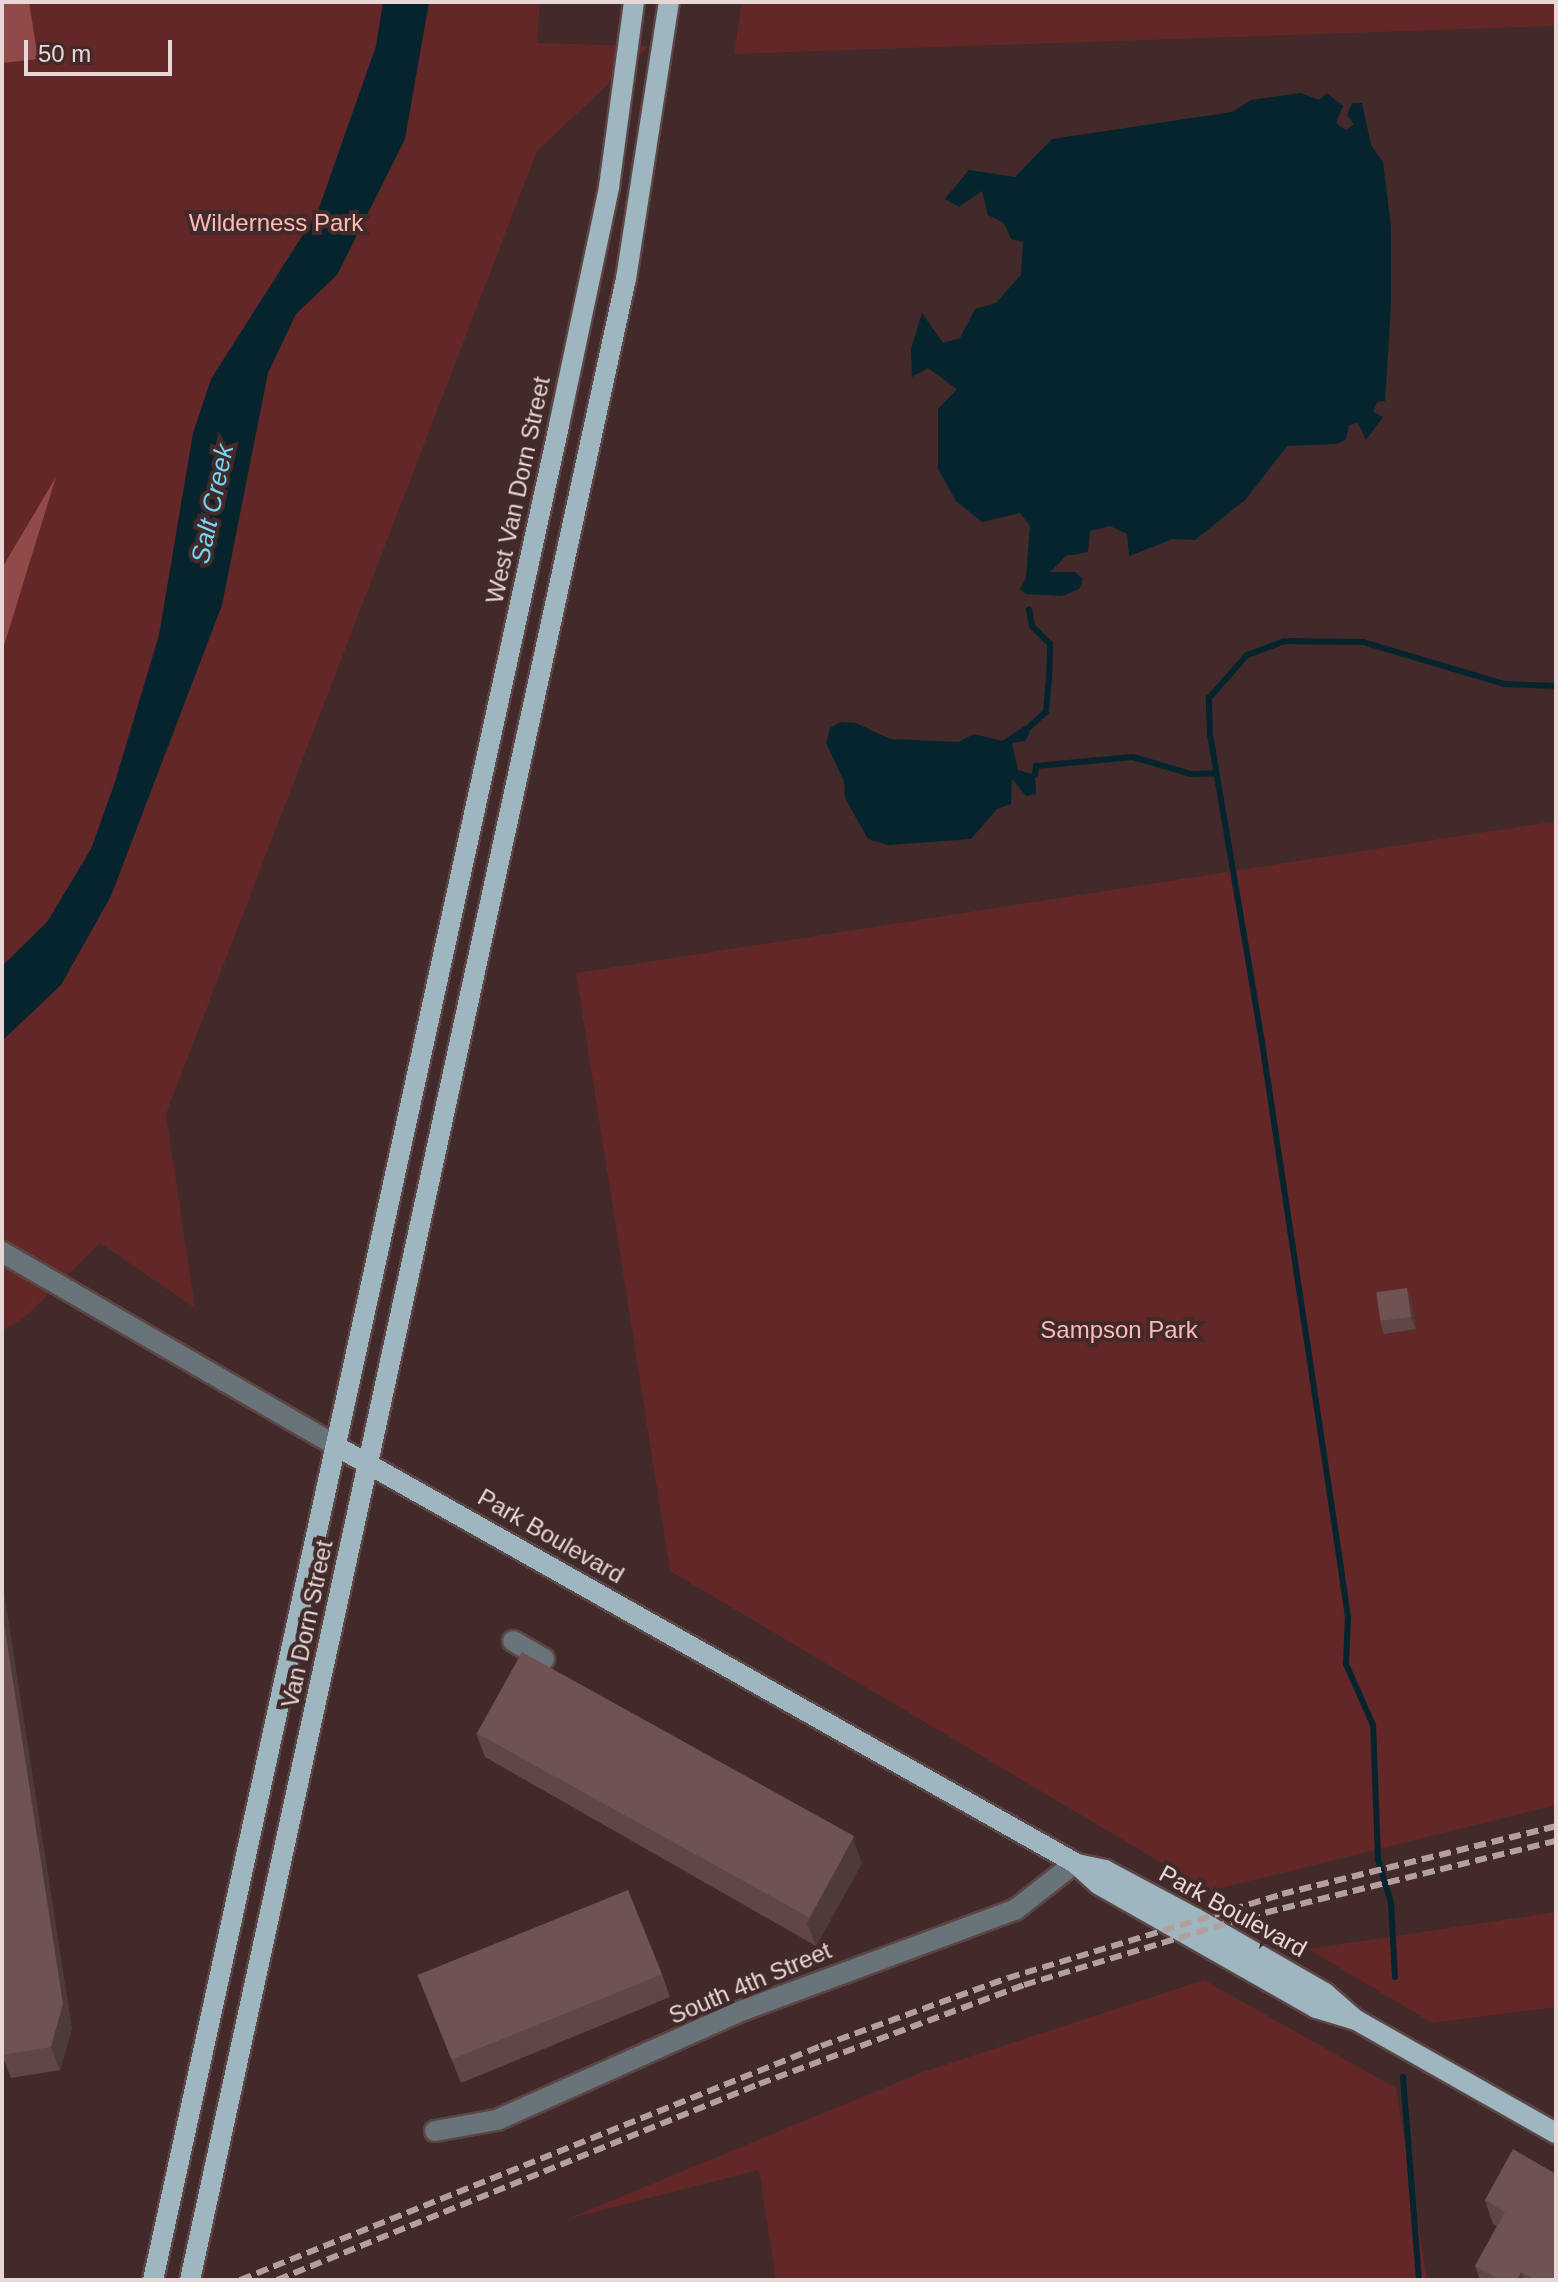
<!DOCTYPE html>
<style>
body{margin:0}
#map{position:relative;width:1558px;height:2282px;overflow:hidden;background:#412a29;font-family:Arial,sans-serif}
div>[style]{position:absolute}
[style*='--x']{left:calc(var(--x)*1px);top:calc(var(--y)*1px);width:calc(var(--w)*1px);rotate:calc(var(--a)*1deg)}
.green>*{inset:0;background:#642727}
.forest>*{inset:0;background:#914a48}
.water>*{inset:0;background:#06242d}
.stream>*{height:6px;margin:-3px;padding:0 3px;transform-origin:3px;border-radius:3px;background:#06242d}
.roads{filter:drop-shadow(2px 0 #5c4645) drop-shadow(-2px 0 #5c4645) drop-shadow(0 2px #5c4645) drop-shadow(0 -2px #5c4645)}
.minor>*{height:20px;margin:-10px;padding:0 10px;transform-origin:10px;border-radius:10px;background:#687479}
.major>*{height:20px;margin:-10px;padding:0 10px;transform-origin:10px;border-radius:10px;background:#9eb6c0}
.rail>*{height:6px;margin-top:-3px;transform-origin:0;background:repeating-linear-gradient(90deg,#b2a09f 0 12px,transparent 0 18px)}
.wall>*{inset:0;background:#5f4747}
.shaded-wall>*{inset:0;background:#4d3a39}
.building>*{inset:0;background:#6e5352;transform-origin:0 0}
span{translate:-50% -50%;white-space:nowrap;text-align:center;line-height:1.15;-webkit-text-stroke:8px #412a29;paint-order:stroke}
.park-label{font-size:24px;color:#fcbbb7}
.street-label{font-size:24px;color:#e7d7d6}
.water-label{font-size:26px;color:#75d5f6;font-style:italic}
.frame{position:absolute;inset:0;border:4px solid #e7d7d6;pointer-events:none}
.scale{position:absolute;left:24px;top:40px;width:148px;height:36px;box-sizing:border-box;border:4px solid #e7d7d6;border-top:0;padding-left:10px;font-size:24px;line-height:28px;white-space:nowrap;color:#e7d7d6;-webkit-text-stroke:6px #412a29;paint-order:stroke}
</style>
<div id="map">
<div class="green">
<i style="clip-path:polygon(2px 2px,540px 2px,537px 43px,649px 46px,537px 151px,166px 1114px,195px 1308px,100px 1243px,26px 1316px,2px 1331px)"></i>
<i style="clip-path:polygon(742px 2px,1556px 2px,1556px 26px,734px 54px)"></i>
<i style="clip-path:polygon(1556px 821px,1556px 1805px,1209px 1891px,670px 1571px,576px 973px)"></i>
<i style="clip-path:polygon(1556px 1912px,1556px 2007px,1432px 2023px,1308px 1949px)"></i>
<i style="clip-path:polygon(1204px 1980px,1396px 2088px,1427px 2280px,776px 2280px,759px 2170px,567px 2219px,920px 2073px)"></i>
</div>
<div class="forest">
<i style="clip-path:polygon(2px 2px,29px 2px,38px 59px,2px 63px)"></i>
<i style="clip-path:polygon(56px 477px,2px 652px,2px 653px,2px 568px)"></i>
</div>
<div class="water">
<i style="clip-path:polygon(383px 2px,429px 2px,405px 139px,337px 275px,296px 314px,268px 373px,222px 605px,111px 896px,61px 985px,2px 1041px,2px 966px,47px 922px,91px 849px,115px 782px,159px 635px,193px 433px,211px 379px,318px 211px,376px 46px)"></i>
<i style="clip-path:polygon(1301px 93px,1319px 100px,1327px 93px,1343px 106px,1336px 123px,1346px 130px,1354px 124px,1347px 115px,1352px 103px,1362px 103px,1371px 145px,1383px 162px,1391px 227px,1391px 304px,1385px 401px,1377px 402px,1373px 412px,1383px 417px,1366px 440px,1358px 423px,1349px 425px,1346px 439px,1337px 444px,1287px 446px,1246px 499px,1195px 540px,1173px 539px,1129px 556px,1127px 534px,1110px 526px,1090px 531px,1088px 552px,1066px 556px,1050px 572px,1075px 572px,1083px 579px,1079px 589px,1062px 596px,1026px 594px,1020px 589px,1026px 578px,1030px 526px,1020px 513px,982px 522px,956px 501px,938px 469px,938px 409px,957px 389px,928px 368px,912px 377px,911px 349px,922px 313px,943px 343px,960px 338px,975px 309px,996px 303px,1021px 275px,1023px 242px,1011px 239px,1004px 223px,988px 215px,982px 191px,959px 207px,945px 199px,969px 170px,1015px 177px,1052px 139px,1232px 112px,1251px 100px)"></i>
<i style="clip-path:polygon(840px 722px,856px 723px,890px 739px,958px 742px,974px 734px,1002px 741px,1025px 726px,1030px 733px,1025px 741px,1012px 743px,1018px 770px,1035px 775px,1036px 794px,1026px 796px,1012px 779px,1011px 804px,997px 809px,971px 839px,888px 845px,868px 839px,845px 798px,844px 781px,826px 743px,830px 728px)"></i>
</div>
<div class="stream">
<i style="--x:1027;--y:729;--w:25;--a:-42"></i>
<i style="--x:1046;--y:712;--w:32;--a:-85"></i>
<i style="--x:1049;--y:680;--w:36;--a:-88"></i>
<i style="--x:1050;--y:644;--w:25;--a:-135"></i>
<i style="--x:1032;--y:626;--w:17;--a:-100"></i>
<i style="--x:1035;--y:775;--w:9;--a:-84"></i>
<i style="--x:1036;--y:766;--w:97;--a:-5.3"></i>
<i style="--x:1133;--y:757;--w:60;--a:16.3"></i>
<i style="--x:1191;--y:774;--w:25;--a:-2"></i>
<i style="--x:1395;--y:1977;--w:74;--a:-93.1"></i>
<i style="--x:1391;--y:1903;--w:46;--a:-106.5"></i>
<i style="--x:1378;--y:1859;--w:134;--a:-92.1"></i>
<i style="--x:1373;--y:1725;--w:67;--a:-113.9"></i>
<i style="--x:1346;--y:1664;--w:47;--a:-87.6"></i>
<i style="--x:1348;--y:1617;--w:63;--a:-98.3"></i>
<i style="--x:1339;--y:1555;--w:519;--a:-98.54"></i>
<i style="--x:1262;--y:1042;--w:312;--a:-99.6"></i>
<i style="--x:1210;--y:734;--w:36;--a:-92"></i>
<i style="--x:1209;--y:698;--w:57;--a:-48.5"></i>
<i style="--x:1247;--y:655;--w:40;--a:-20.2"></i>
<i style="--x:1285;--y:641;--w:78;--a:0.7"></i>
<i style="--x:1363;--y:642;--w:147;--a:16.6"></i>
<i style="--x:1504;--y:684;--w:52;--a:2.2"></i>
<i style="--x:1403;--y:2077;--w:204;--a:85.5"></i>
</div>
<div class="roads">
<div class="minor">
<i style="--x:2;--y:1252;--w:386;--a:30.1"></i>
<i style="--x:513;--y:1641;--w:36;--a:30"></i>
<i style="--x:435;--y:2131;--w:63;--a:-10.1"></i>
<i style="--x:497;--y:2120;--w:262;--a:-24.1"></i>
<i style="--x:736;--y:2013;--w:297;--a:-20.3"></i>
<i style="--x:1015;--y:1910;--w:76;--a:-38.1"></i>
</div>
<div class="major">
<i style="--x:336;--y:1446;--w:849;--a:29.43"></i>
<i style="--x:1075;--y:1863;--w:31;--a:42"></i>
<i style="--x:1098;--y:1884;--w:251;--a:29.6"></i>
<i style="--x:1316;--y:2008;--w:42;--a:16.7"></i>
<i style="--x:1077;--y:1864;--w:29;--a:12"></i>
<i style="--x:1105;--y:1870;--w:102;--a:28.1"></i>
<i style="--x:1195;--y:1918;--w:150;--a:30"></i>
<i style="--x:1325;--y:1993;--w:41;--a:41.1"></i>
<i style="--x:1356;--y:2020;--w:230;--a:29.5"></i>
<i style="--x:153;--y:2280;--w:1899;--a:-77.65"></i>
<i style="--x:559;--y:425;--w:243;--a:-78.1"></i>
<i style="--x:609;--y:187;--w:187;--a:-82.3"></i>
<i style="--x:190;--y:2280;--w:2048;--a:-77.71"></i>
<i style="--x:626;--y:279;--w:280;--a:-81.2"></i>
</div>
</div>
<div class="rail">
<i style="--x:240;--y:2280;--w:626;--a:-21.94"></i>
<i style="--x:821;--y:2046;--w:199;--a:-20"></i>
<i style="--x:1008;--y:1978;--w:287;--a:-17"></i>
<i style="--x:1282;--y:1894;--w:282;--a:-13.9"></i>
<i style="--x:277;--y:2280;--w:520;--a:-22.13"></i>
<i style="--x:759;--y:2084;--w:283;--a:-20.5"></i>
<i style="--x:1024;--y:1985;--w:234;--a:-16.9"></i>
<i style="--x:1248;--y:1917;--w:317;--a:-13.9"></i>
</div>
<div class="wall">
<i style="clip-path:polygon(1411px 1300px,1416px 1329px,1384px 1334px,1380px 1322px)"></i>
<i style="clip-path:polygon(476px 1733px,862px 1863px,816px 1946px,485px 1757px)"></i>
<i style="clip-path:polygon(662px 1974px,670px 1997px,461px 2083px,418px 1976px)"></i>
<i style="clip-path:polygon(72px 2028px,60px 2070px,11px 2078px,2px 2055px)"></i>
<i style="clip-path:polygon(1556px 2174px,1556px 2280px,1480px 2280px,1475px 2266px,1497px 2226px,1493px 2224px,1485px 2200px)"></i>
</div>
<div class="shaded-wall">
<i style="clip-path:polygon(1407px 1288px,1411px 1300px,1416px 1329px,1411px 1317px)"></i>
<i style="clip-path:polygon(2px 1579px,72px 2028px,60px 2070px,51px 2047px,2px 1610px)"></i>
<i style="clip-path:polygon(853px 1839px,862px 1863px,816px 1946px,807px 1923px)"></i>
<i style="clip-path:polygon(1521px 2272px,1524px 2280px,1517px 2280px)"></i>
</div>
<div class="building">
<i style="left:1407px;top:1288px;width:29px;height:31px;rotate:82deg"></i>
<i style="clip-path:polygon(2px 1610px,63px 2004px,51px 2047px,2px 2055px)"></i>
<i style="left:522px;top:1652px;width:380px;height:93px;rotate:29deg"></i>
<i style="left:628px;top:1890px;width:91px;height:227px;rotate:68deg"></i>
<i style="clip-path:polygon(1513px 2149px,1556px 2174px,1556px 2280px,1535px 2280px,1521px 2272px,1517px 2280px,1500px 2280px,1475px 2266px,1505px 2212px,1485px 2200px)"></i>
</div>
<div class="park-label">
<span style="left:276px;top:223px">Wilderness Park</span>
<span style="left:1119px;top:1330px">Sampson Park</span>
</div>
<div class="street-label">
<span style="left:518px;top:490px;rotate:-78deg">West Van Dorn Street</span>
<span style="left:551px;top:1536px;rotate:30deg">Park Boulevard</span>
<span style="left:307px;top:1624px;rotate:-78deg">Van Dorn Street</span>
<span style="left:1233px;top:1911px;rotate:29deg">Park Boulevard</span>
<span style="left:750px;top:1983px;rotate:-23deg">South 4th Street</span>
</div>
<div class="water-label">
<span style="left:213px;top:504px;rotate:-78deg">Salt Creek</span>
</div>
<div class="frame"></div>
<div class="scale">50 m</div>
</div>
